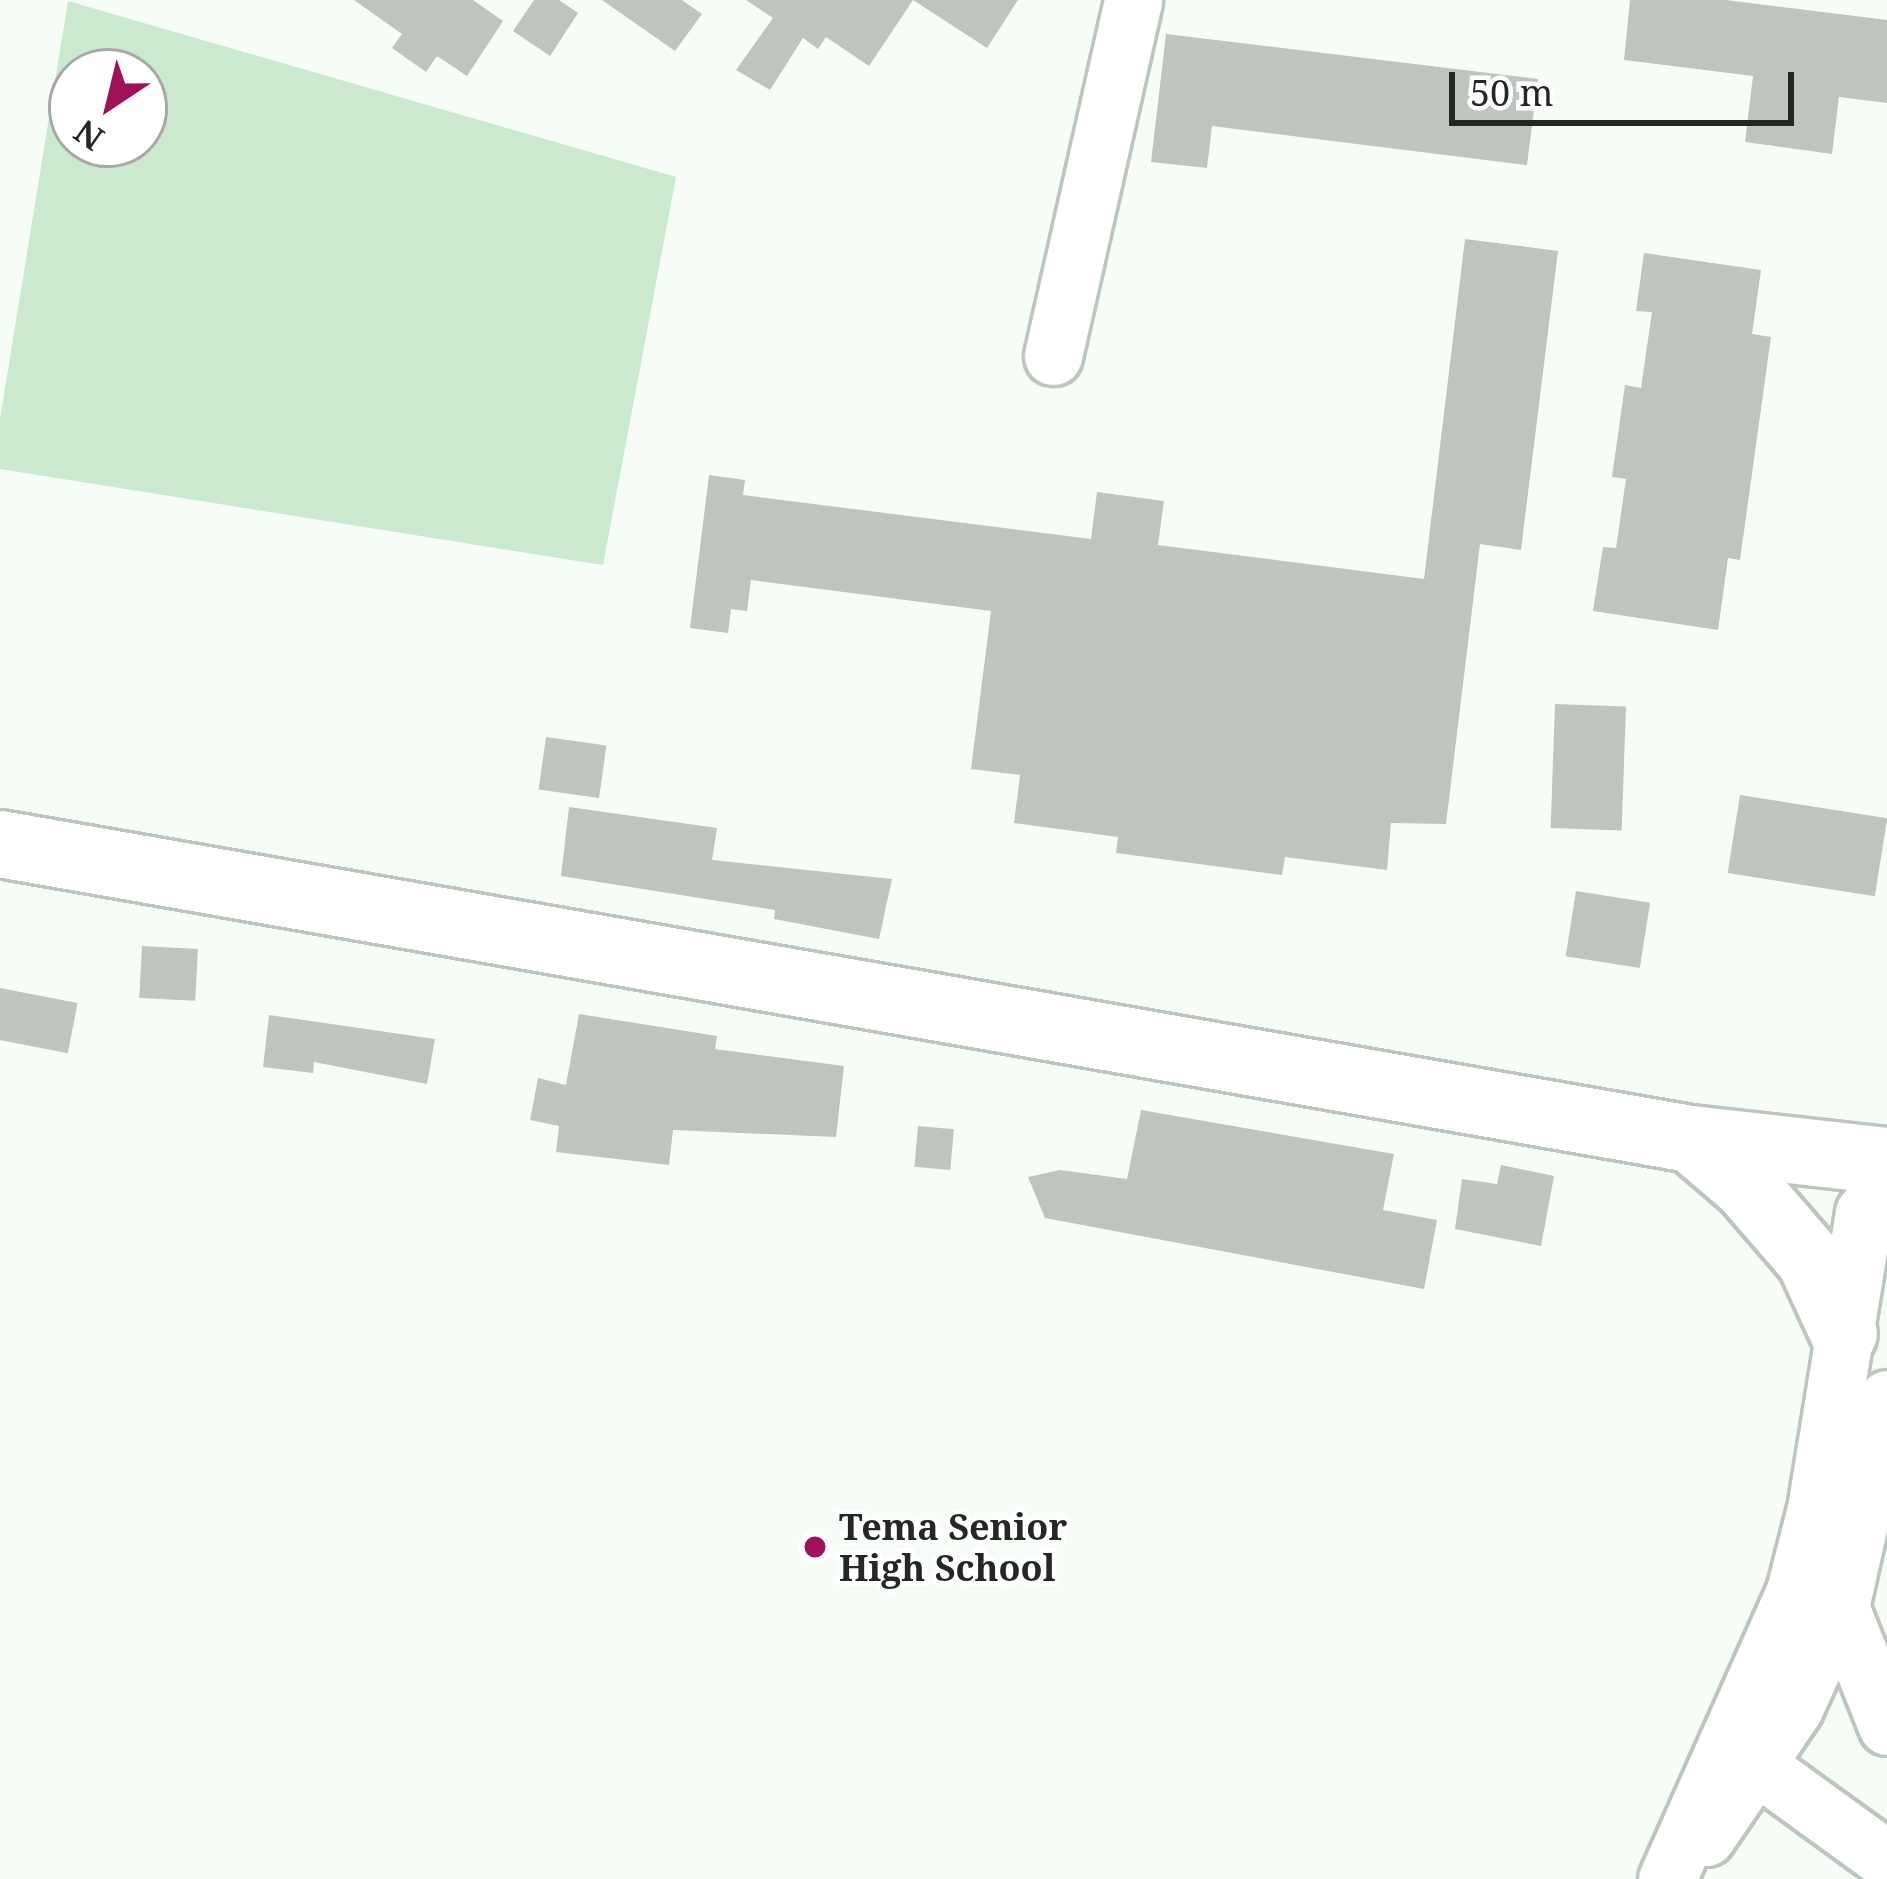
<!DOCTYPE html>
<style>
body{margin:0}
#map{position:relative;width:1887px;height:1879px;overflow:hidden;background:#f5fdf6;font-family:"Noto Serif",serif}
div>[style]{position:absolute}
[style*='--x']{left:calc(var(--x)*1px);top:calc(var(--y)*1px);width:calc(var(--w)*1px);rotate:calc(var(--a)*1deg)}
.green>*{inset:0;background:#cbe9cf}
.building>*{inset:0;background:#bdc5be;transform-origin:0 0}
.roads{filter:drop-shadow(3px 0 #bdc6be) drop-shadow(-3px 0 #bdc6be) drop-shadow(0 3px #bdc6be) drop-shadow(0 -3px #bdc6be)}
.minor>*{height:57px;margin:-28.5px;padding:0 28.5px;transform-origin:28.5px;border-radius:28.5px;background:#fff}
.major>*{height:66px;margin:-33px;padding:0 33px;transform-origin:33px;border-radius:33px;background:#fff}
.dots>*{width:33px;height:33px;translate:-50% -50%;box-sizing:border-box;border:6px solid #fff;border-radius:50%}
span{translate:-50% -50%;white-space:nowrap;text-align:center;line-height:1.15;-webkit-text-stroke:9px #fff;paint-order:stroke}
.poi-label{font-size:36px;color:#242724;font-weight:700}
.left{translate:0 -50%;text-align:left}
.north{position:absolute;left:48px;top:48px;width:120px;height:120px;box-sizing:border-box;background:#fff;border:3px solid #a7a9a7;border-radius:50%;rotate:215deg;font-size:33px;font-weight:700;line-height:48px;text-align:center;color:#242724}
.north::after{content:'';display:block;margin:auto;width:42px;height:54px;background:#a11158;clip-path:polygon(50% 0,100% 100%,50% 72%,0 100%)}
.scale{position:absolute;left:1449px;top:72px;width:345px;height:54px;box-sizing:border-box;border:6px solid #242724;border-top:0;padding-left:15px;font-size:36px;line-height:42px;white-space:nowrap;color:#242724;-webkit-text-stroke:9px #fff;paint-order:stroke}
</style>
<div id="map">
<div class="green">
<i style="clip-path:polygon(evenodd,68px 1px,676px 177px,603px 565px,0 469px,0 419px,68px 1px,72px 72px,144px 72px,144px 144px,72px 144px,72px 72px)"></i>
</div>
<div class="building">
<i style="clip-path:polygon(354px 0,473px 0,503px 21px,467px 76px,437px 56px,426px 72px,392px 48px,402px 34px)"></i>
<i style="clip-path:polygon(534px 0,559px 0,578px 13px,550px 56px,513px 31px)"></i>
<i style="clip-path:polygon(602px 0,682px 0,702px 14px,675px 51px)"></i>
<i style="clip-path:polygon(746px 0,1018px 0,987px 48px,913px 0,869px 66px,826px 37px,818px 49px,803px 38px,770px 90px,736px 70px,773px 18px)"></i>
<i style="clip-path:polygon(1630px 0,1726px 0,1887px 20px,1887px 103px,1839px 97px,1832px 154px,1745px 142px,1753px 76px,1624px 60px)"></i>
<i style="clip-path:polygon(1166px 34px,1538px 79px,1527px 165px,1212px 126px,1207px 168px,1151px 162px)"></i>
<i style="clip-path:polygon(1465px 239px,1558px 251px,1521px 550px,1480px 544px,1446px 824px,1391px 823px,1387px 870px,1285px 857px,1282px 875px,1116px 853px,1118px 837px,1014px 823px,1020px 775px,971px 769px,991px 611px,751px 580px,747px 611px,731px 609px,728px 633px,690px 628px,709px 475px,745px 480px,743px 495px,1091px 539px,1097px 492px,1164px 501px,1158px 545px,1424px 579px)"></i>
<i style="clip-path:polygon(1644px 253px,1761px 270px,1752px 334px,1771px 337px,1740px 560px,1728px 558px,1718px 630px,1593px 611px,1603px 547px,1616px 548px,1626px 479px,1612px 477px,1625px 385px,1641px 388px,1652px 312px,1636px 311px)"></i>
<i style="left:1555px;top:704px;width:71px;height:124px;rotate:2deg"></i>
<i style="left:546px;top:737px;width:61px;height:53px;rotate:8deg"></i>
<i style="left:1740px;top:795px;width:149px;height:79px;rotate:9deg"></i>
<i style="clip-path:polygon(569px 807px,717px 828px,712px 860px,892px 879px,879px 939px,774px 919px,775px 910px,561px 876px)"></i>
<i style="left:1576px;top:891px;width:75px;height:66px;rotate:9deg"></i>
<i style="left:142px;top:946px;width:56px;height:52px;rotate:3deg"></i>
<i style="left:0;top:988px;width:79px;height:51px;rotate:11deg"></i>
<i style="clip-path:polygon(579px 1014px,717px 1036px,715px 1049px,844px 1066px,836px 1137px,673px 1130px,669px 1165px,556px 1152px,559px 1126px,530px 1120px,538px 1078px,566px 1085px)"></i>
<i style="clip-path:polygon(269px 1015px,435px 1039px,427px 1084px,314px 1062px,313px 1073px,263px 1067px)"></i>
<i style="clip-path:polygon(1141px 1110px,1394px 1154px,1383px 1210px,1437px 1220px,1424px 1289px,1045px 1218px,1028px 1177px,1060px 1170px,1127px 1179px)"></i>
<i style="left:918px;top:1126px;width:36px;height:41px;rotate:5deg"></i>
<i style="clip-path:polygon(1501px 1165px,1554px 1176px,1541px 1246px,1455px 1229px,1462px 1179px,1497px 1184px)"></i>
</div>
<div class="roads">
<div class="minor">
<i style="--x:1053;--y:356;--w:365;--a:-77.3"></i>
<i style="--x:1840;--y:1607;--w:128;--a:68.4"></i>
<i style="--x:1727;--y:1744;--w:198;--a:35.9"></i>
<i style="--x:1706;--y:1837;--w:156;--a:-55.7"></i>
<i style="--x:1794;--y:1708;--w:111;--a:-65.5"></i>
<i style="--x:1840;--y:1607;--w:213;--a:-77.3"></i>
<i style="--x:1667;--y:1879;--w:315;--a:-66"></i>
<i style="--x:1795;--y:1591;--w:85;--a:-75.6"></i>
<i style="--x:1816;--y:1509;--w:300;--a:-80.8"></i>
<i style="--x:1864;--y:1213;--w:37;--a:-52"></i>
</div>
<div class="major">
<i style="--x:0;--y:844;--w:1717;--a:9.9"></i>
<i style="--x:1691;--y:1139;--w:197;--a:6.4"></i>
<i style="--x:1691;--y:1139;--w:72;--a:40.5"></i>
<i style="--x:1746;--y:1186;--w:98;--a:49.1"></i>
<i style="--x:1810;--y:1260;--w:81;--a:65.3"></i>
</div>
</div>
<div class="dots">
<i style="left:815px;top:1547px;background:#a11158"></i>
</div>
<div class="poi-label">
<span class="left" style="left:839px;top:1547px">Tema Senior<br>High School</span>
</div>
<div class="north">N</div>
<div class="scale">50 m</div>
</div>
